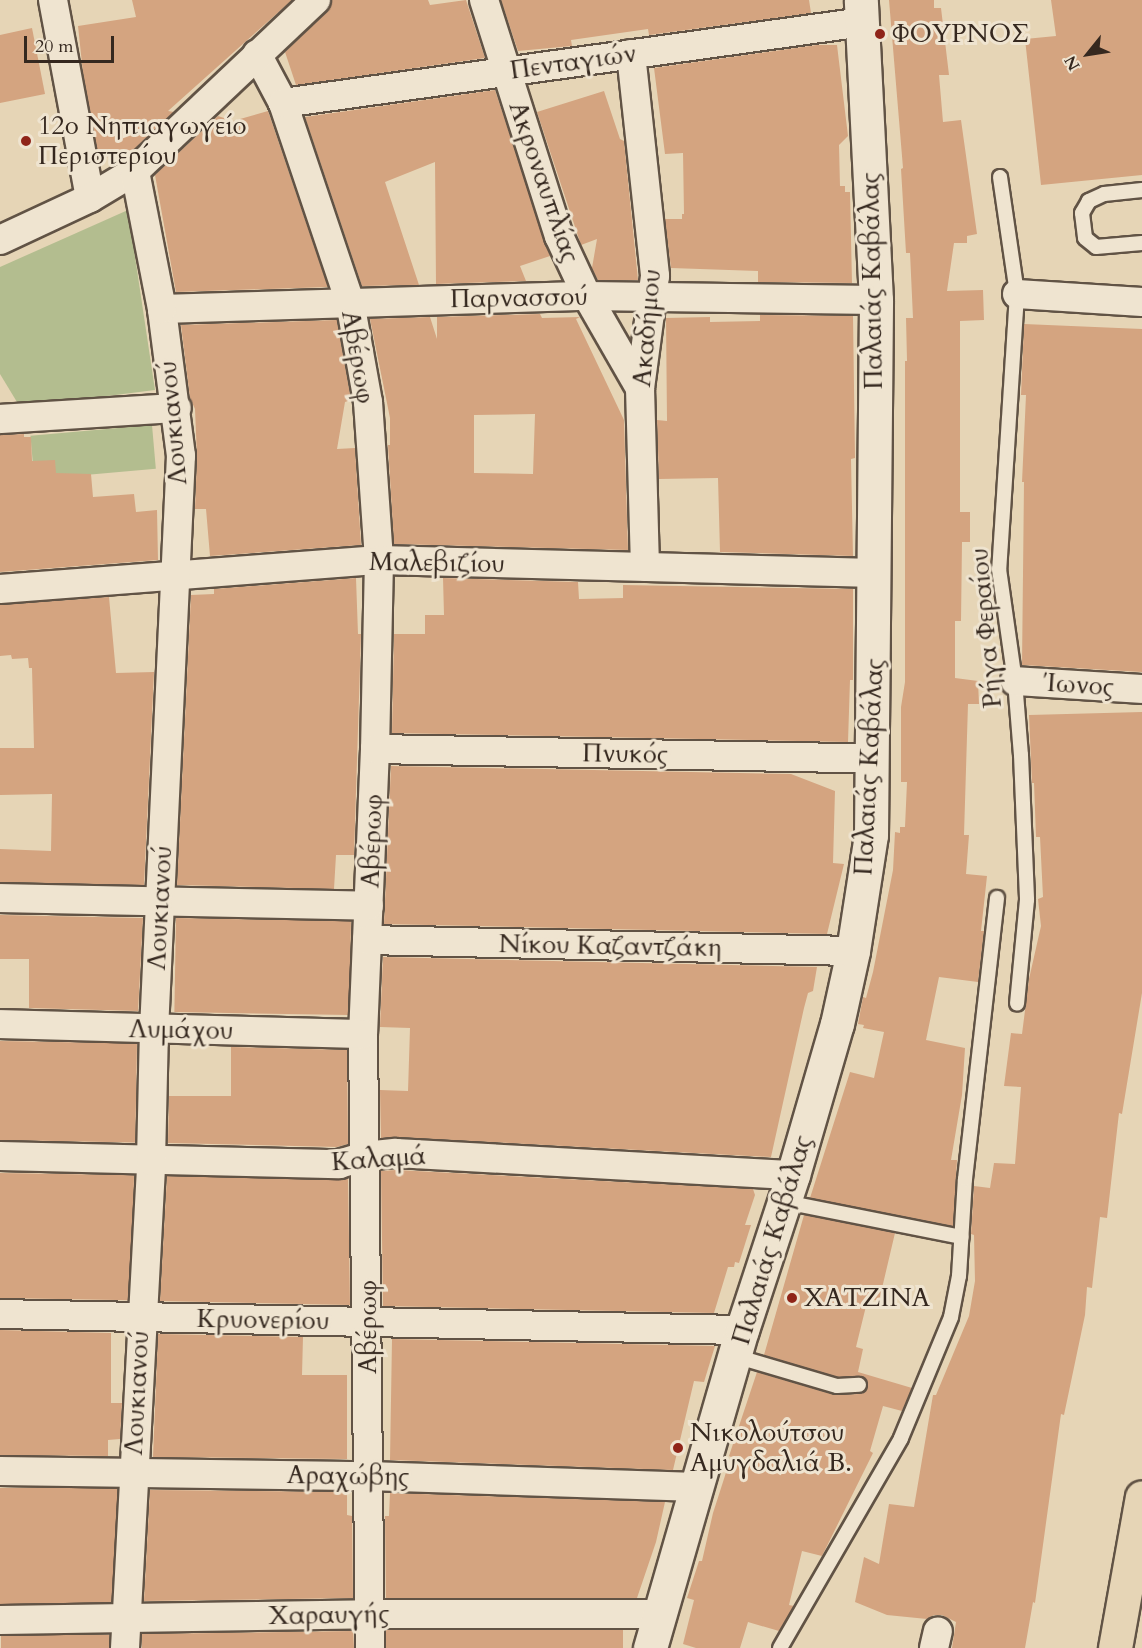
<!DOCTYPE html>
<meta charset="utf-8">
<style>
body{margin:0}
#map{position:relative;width:1142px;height:1648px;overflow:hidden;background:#e6d5b6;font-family:Cardo,serif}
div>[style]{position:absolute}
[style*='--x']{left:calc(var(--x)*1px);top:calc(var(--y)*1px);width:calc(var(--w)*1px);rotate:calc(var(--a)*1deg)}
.green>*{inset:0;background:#b3bd8f;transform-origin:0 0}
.building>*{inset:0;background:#d4a480;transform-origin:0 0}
.roads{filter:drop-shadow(2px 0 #615345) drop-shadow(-2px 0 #615345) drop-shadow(0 2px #615345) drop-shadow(0 -2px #615345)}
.lane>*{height:14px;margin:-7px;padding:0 7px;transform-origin:7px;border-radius:7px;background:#efe4d0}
.street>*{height:28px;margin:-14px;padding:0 14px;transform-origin:14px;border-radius:14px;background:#efe4d0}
.secondary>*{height:33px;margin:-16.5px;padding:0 16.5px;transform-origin:16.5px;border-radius:16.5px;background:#efe4d0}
.highway>*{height:33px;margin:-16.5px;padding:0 16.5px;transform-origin:16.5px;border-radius:16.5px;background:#e6d5b6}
.dots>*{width:16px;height:16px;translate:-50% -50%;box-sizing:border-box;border:3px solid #efe4d0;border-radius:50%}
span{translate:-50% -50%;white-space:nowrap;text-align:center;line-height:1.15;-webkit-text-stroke:6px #efe4d0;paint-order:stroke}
.poi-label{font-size:26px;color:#35281f}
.left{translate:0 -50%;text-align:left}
.street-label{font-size:26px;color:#35281f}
.north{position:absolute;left:1058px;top:24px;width:60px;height:60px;-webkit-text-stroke:4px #efe4d0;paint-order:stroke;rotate:240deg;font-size:16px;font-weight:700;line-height:24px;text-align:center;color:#35281f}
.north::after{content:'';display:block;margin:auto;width:21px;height:27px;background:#35281f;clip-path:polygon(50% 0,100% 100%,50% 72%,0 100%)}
.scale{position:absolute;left:24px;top:36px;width:90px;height:27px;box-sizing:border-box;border:3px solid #35281f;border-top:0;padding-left:8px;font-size:18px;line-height:21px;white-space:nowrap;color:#35281f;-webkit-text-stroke:4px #efe4d0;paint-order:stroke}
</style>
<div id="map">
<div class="green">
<i style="clip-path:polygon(128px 210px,155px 390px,20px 407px,0 374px,0 267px)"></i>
<i style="left:152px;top:425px;width:44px;height:122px;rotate:85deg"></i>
</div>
<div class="building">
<i style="clip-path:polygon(132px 0,292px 0,168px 111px,174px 112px,131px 152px,99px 159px,83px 73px,78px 26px,136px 17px)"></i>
<i style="clip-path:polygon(332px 0,428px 0,430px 5px,466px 0,485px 58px,296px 85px,285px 52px,327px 12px)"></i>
<i style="clip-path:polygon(501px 0,809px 0,811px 13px,649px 35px,648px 29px,571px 40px,572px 46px,518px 51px)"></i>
<i style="clip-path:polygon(889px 0,934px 0,934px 8px,941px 8px,949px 75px,939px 75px,943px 122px,961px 120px,977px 234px,967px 236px,967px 243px,954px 243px,947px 291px,983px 290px,984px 320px,960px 321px,960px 512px,970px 512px,970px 542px,962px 542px,961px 621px,955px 621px,955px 678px,978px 681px,979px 704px,968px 704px,964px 835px,969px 835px,966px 874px,987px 876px,981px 931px,984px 931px,978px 982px,939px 977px,926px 1040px,965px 1048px,962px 1095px,951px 1160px,957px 1160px,953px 1226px,810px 1198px,850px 1072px,874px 1078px,884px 1032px,863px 1028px,864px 1025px,858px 1024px,863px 997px,866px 998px,873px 972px,893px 870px,895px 832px,900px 833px,900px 827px,905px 827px,907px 782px,901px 782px,901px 707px,905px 682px,905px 361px,907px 361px,906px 318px,913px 318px,910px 253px,906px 253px,901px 169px,903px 168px)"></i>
<i style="clip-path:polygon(1051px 0,1142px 0,1142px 175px,1041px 185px,1025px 39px,1056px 36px)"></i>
<i style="clip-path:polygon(32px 28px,45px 94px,0 103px,0 35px)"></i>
<i style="clip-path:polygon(817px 45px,837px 45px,848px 136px,839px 145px,840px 186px,845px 186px,845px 192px,850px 192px,852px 283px,758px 282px,758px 271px,671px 268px,665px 219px,682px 219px,682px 214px,684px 214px,683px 153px,665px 154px,654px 68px)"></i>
<i style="clip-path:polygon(495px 90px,550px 256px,520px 266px,526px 281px,436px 284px,435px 162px,385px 182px,419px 285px,362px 286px,305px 117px)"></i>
<i style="clip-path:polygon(604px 91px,620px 139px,624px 141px,638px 280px,598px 280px,592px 268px,597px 239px,581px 245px,537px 112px)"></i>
<i style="clip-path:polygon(268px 111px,328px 287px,176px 292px,155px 175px,218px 116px,233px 121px)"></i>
<i style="clip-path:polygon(evenodd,540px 314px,542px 318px,580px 317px,576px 319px,624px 420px,628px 550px,394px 544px,388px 445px,390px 445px,390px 418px,370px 319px,430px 317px,437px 339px,437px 317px,540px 314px,535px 414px,533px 474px,474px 473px,474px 415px,535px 414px)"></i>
<i style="clip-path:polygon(760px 315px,853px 316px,855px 458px,851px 459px,853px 556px,720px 552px,718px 478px,659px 479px,657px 420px,667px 421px,666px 318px,710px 317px,710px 322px,760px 321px)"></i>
<i style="clip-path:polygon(337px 320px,351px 400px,345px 402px,337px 449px,355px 448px,361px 545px,210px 556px,206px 509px,195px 509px,197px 457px,195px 409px,190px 398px,181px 325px)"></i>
<i style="clip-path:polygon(1024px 324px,1142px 329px,1142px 672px,1022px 665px,1024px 482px,1022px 482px,1026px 395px,1021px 395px)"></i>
<i style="clip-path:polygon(24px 434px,24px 437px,31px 437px,32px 461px,55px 460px,56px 473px,91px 474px,93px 497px,134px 494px,136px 512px,157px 510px,158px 560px,0 572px,0 435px)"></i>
<i style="clip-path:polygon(356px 578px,358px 634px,361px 634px,354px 855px,336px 855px,334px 889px,177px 885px,191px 595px,214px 594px,214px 589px)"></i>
<i style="clip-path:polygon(443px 578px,578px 582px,579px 599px,623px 598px,623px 585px,853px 589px,853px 680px,850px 680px,848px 742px,392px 733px,394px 634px,425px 634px,425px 615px,444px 615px)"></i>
<i style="clip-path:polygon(109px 597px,116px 673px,154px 672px,144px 885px,0 882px,0 849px,51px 851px,52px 794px,0 795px,0 748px,34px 748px,32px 668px,29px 668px,28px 658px,12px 659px,11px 655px,0 656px,0 605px)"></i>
<i style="clip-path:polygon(1142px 712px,1142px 993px,1122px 1114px,1119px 1113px,1107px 1218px,1100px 1217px,1092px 1288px,1087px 1287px,1085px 1315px,1064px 1415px,1061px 1414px,1035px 1603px,1033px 1602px,1025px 1648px,952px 1648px,956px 1622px,942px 1615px,934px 1615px,927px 1619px,887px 1615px,855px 1602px,864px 1557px,879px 1564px,889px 1504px,914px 1507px,933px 1395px,936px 1395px,969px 1316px,975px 1281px,974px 1235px,971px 1234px,974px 1186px,990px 1188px,994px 1163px,1015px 1164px,1021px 1087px,1004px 1086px,1011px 1033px,1022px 1034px,1029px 979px,1041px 926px,1038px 899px,1043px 897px,1040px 837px,1036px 837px,1034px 783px,1032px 783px,1029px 715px)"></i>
<i style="clip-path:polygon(391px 766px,791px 774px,835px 791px,833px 863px,844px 864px,827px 934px,384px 924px)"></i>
<i style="clip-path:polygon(0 915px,143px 918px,138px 1011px,29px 1008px,29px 959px,0 959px)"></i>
<i style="left:176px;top:918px;width:175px;height:94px;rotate:1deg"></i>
<i style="clip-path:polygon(383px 957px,817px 967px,813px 991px,808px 993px,804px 1008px,771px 1157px,397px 1137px,381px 1138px,380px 1090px,408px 1091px,410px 1028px,380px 1027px)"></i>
<i style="left:0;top:1041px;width:137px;height:99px;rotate:1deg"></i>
<i style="clip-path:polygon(231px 1047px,347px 1050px,348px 1144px,337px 1147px,168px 1143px,169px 1096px,231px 1096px)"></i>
<i style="clip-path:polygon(396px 1170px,753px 1189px,755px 1195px,745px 1225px,751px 1225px,739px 1263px,735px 1262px,734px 1267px,728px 1267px,714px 1313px,383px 1306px,381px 1171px)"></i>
<i style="left:0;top:1173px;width:134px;height:125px;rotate:1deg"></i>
<i style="clip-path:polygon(167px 1176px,339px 1180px,348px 1178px,350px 1305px,160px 1301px)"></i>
<i style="clip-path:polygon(804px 1215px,895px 1233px,879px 1301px,868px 1298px,856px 1347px,863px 1349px,858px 1372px,912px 1388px,902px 1411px,883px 1406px,870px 1451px,873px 1453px,822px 1556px,802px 1551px,789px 1605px,794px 1606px,779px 1631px,748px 1622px,740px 1648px,696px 1648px,683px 1644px,694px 1600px,687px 1598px,699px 1561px,702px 1561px,713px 1513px,731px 1457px,729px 1456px,757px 1372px,835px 1395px,860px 1394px,867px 1389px,867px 1381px,863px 1377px,838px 1377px,764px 1355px)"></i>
<i style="clip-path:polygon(0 1330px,111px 1333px,111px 1403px,122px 1403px,120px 1439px,108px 1440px,108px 1456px,0 1455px)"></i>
<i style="clip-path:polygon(158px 1334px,303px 1337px,302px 1375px,347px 1375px,347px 1459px,153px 1457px)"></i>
<i style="clip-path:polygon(392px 1339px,715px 1346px,704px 1382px,694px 1381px,673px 1470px,390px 1460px)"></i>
<i style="left:0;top:1488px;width:117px;height:116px"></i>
<i style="clip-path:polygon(150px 1490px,347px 1492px,347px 1515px,352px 1516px,353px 1598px,144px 1601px)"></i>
<i style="clip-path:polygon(390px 1493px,665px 1502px,656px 1542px,637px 1598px,386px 1598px,385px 1516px,389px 1516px)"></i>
<i style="left:386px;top:1630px;width:237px;height:18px"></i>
<i style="clip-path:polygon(353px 1631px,354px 1648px,142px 1648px,142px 1634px)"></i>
<i style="left:109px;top:1635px;width:13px;height:108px;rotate:90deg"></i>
</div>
<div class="roads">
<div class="lane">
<i style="--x:1000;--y:177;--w:118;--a:81.7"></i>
<i style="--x:1017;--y:294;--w:276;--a:93.7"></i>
<i style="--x:999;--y:569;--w:113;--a:81.9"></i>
<i style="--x:1015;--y:681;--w:74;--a:85.4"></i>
<i style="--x:1021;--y:755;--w:145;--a:87.6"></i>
<i style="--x:1027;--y:900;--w:104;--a:95.5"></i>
<i style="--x:1142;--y:190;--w:38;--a:174"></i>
<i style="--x:1104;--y:194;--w:17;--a:155"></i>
<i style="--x:1089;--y:201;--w:14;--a:120"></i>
<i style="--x:1082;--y:213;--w:25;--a:83"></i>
<i style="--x:1085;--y:238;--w:14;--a:39"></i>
<i style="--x:1096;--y:247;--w:46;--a:-5"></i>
<i style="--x:785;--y:1202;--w:180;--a:11.2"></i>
<i style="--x:735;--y:1356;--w:106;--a:16.4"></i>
<i style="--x:837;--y:1386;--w:22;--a:-3"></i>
<i style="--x:780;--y:1648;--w:242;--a:-60"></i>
<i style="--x:901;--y:1438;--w:131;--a:-67.5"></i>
<i style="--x:951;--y:1317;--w:42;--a:-79"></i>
<i style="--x:959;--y:1276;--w:97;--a:-86.5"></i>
<i style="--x:965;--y:1179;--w:283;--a:-83.5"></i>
</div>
<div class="street">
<i style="--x:53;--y:0;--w:201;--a:79.4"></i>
<i style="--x:484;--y:0;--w:248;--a:72.4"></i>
<i style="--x:559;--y:236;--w:66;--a:65"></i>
<i style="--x:587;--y:296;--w:106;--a:60.1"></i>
<i style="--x:257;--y:54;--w:55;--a:62"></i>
<i style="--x:283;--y:103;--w:210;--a:71.4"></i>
<i style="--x:350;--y:302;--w:102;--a:79.8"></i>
<i style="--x:368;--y:402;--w:158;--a:86"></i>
<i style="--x:379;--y:560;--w:189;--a:91.2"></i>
<i style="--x:375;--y:749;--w:285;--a:92.4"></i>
<i style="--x:363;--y:1034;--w:614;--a:89.35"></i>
<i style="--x:631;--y:54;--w:223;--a:83.8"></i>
<i style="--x:655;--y:276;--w:113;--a:97.6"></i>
<i style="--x:640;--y:388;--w:179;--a:88.4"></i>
<i style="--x:283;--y:103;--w:586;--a:-7.95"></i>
<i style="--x:0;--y:240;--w:99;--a:-25"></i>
<i style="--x:90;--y:198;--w:52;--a:-31"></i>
<i style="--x:135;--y:171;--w:249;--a:-43.4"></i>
<i style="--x:1017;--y:294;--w:125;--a:3.7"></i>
<i style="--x:162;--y:309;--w:425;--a:-1.8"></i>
<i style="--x:587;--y:296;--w:289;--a:0.8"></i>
<i style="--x:0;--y:419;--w:177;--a:-3.6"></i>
<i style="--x:0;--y:589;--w:380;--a:-4.4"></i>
<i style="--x:379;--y:560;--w:496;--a:1.5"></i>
<i style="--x:1015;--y:681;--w:127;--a:3.6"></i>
<i style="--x:375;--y:749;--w:499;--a:1.1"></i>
<i style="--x:0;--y:898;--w:369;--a:1.2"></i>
<i style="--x:367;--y:940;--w:486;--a:1.3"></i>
<i style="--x:0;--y:1024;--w:363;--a:1.6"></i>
<i style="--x:0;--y:1156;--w:339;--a:1.4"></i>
<i style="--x:339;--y:1164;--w:27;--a:-17"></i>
<i style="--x:365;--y:1156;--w:31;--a:-6"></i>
<i style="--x:396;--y:1153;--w:398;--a:3.2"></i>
<i style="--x:0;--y:1314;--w:742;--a:1.24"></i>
<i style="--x:0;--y:1471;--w:368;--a:0.8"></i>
<i style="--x:368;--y:1476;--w:329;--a:1.9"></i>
<i style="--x:0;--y:1620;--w:370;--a:-0.9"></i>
<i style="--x:370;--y:1614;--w:289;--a:0"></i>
<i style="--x:125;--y:1648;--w:488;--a:-86.9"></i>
<i style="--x:151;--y:1161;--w:131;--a:-88.7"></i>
<i style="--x:154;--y:1030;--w:575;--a:-87.31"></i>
<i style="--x:181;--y:456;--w:148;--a:-97.4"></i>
<i style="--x:162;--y:309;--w:141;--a:-101.1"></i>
<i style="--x:934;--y:1648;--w:17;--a:-77"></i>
</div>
<div class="secondary">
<i style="--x:650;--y:1648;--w:331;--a:-73.9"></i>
<i style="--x:742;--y:1330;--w:163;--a:-71.8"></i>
<i style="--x:793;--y:1175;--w:157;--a:-73.8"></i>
<i style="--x:837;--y:1024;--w:75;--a:-77.6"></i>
<i style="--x:853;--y:951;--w:117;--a:-81.2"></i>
<i style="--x:871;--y:835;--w:535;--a:-89.46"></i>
<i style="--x:876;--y:300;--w:300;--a:-92.9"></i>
</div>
<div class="highway">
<i style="--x:1115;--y:1648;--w:153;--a:-79.9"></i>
</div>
</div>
<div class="dots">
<i style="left:880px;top:34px;background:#8f2418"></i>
<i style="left:26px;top:141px;background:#8f2418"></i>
<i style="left:792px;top:1298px;background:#8f2418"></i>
<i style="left:678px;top:1448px;background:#8f2418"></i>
</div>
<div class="poi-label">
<span class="left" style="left:892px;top:34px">ΦΟΥΡΝΟΣ</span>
<span class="left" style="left:38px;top:141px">12ο Νηπιαγωγείο<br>Περιστερίου</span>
<span class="left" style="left:804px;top:1298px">ΧΑΤΖΙΝΑ</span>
<span class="left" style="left:690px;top:1448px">Νικολούτσου<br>Αμυγδαλιά Β.</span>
</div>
<div class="street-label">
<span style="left:573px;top:62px;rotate:-8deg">Πενταγιών</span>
<span style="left:544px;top:182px;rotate:71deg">Ακροναυπλίας</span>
<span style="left:872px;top:281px;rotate:-91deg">Παλαιάς Καβάλας</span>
<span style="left:519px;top:298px;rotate:-1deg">Παρνασσού</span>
<span style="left:647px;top:328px;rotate:-85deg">Ακαδήμου</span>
<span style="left:358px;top:357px;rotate:80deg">Αβέρωφ</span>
<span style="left:173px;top:423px;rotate:-95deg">Λουκιανού</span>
<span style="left:437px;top:563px;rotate:1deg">Μαλεβιζίου</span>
<span style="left:986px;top:628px;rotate:-95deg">Ρήγα Φεραίου</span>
<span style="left:1079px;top:685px;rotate:4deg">Ίωνος</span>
<span style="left:625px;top:754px;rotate:1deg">Πνυκός</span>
<span style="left:869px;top:767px;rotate:-87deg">Παλαιάς Καβάλας</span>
<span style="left:372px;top:841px;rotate:-88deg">Αβέρωφ</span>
<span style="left:160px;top:908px;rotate:-87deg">Λουκιανού</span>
<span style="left:610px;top:946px;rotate:1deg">Νίκου Καζαντζάκη</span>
<span style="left:181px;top:1030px;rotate:1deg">Λυμάχου</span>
<span style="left:379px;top:1159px;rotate:-4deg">Καλαμά</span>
<span style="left:772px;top:1240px;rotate:-73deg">Παλαιάς Καβάλας</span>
<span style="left:263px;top:1320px;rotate:1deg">Κρυονερίου</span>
<span style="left:368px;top:1327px;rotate:-90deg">Αβέρωφ</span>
<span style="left:137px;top:1393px;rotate:-87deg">Λουκιανού</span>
<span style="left:348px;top:1476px;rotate:1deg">Αραχώβης</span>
<span style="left:329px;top:1615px;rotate:-1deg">Χαραυγής</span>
</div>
<div class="north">N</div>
<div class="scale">20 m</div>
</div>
